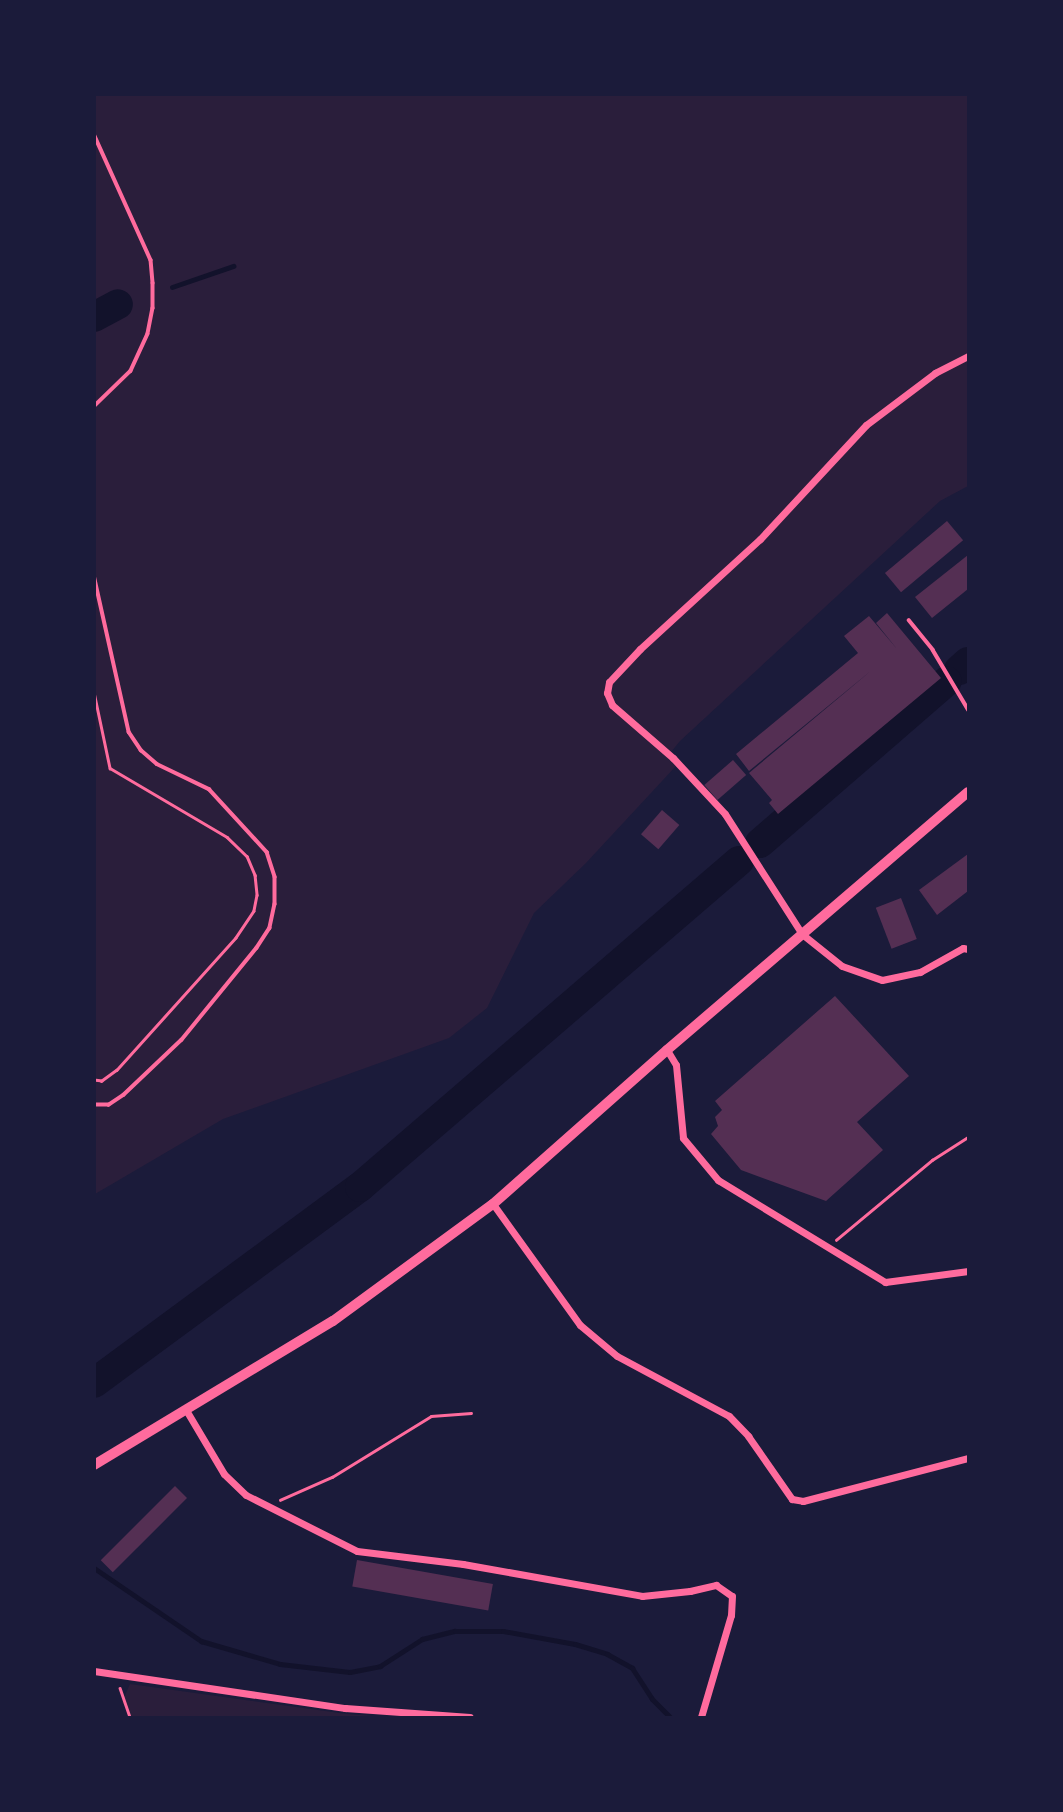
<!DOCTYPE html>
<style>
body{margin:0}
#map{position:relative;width:1063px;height:1812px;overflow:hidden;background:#1b1b3a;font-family:Mulish,sans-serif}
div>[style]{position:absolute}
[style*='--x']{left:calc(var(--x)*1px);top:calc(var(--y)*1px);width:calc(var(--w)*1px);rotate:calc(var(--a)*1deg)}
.green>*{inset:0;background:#2a1e3b}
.stream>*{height:5px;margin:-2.5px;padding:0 2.5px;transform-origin:2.5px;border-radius:2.5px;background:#12122b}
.river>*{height:30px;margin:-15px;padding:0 15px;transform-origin:15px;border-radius:15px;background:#12122b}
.building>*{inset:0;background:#542f53;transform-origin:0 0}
.path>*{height:2.5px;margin:-1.25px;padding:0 1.25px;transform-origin:1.25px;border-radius:1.25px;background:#ff6b9d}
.service>*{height:3.5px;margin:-1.75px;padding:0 1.75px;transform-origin:1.75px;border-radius:1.75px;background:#ff6b9d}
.minor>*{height:7px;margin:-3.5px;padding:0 3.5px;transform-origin:3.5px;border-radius:3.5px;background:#ff6b9d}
.secondary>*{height:10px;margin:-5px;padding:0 5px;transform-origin:5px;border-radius:5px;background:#ff6b9d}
span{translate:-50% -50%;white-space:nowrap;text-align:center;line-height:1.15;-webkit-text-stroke:6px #1b1b3a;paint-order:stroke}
.frame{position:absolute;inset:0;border:96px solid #1b1b3a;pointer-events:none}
</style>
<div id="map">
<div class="green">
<i style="clip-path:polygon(95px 95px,968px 95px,968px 486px,940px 501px,680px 741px,667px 757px,676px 766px,586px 863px,534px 913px,487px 1008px,449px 1038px,223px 1119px,95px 1194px)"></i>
<i style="clip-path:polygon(130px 1684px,347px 1714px,386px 1717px,131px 1717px,122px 1702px)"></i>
</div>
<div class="stream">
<i style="--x:172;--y:287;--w:65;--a:-19"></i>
<i style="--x:94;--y:1568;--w:130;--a:34.3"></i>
<i style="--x:201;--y:1641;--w:82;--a:16.2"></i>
<i style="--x:280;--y:1664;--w:70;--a:6.5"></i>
<i style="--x:350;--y:1672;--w:31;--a:-11"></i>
<i style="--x:380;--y:1666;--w:50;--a:-32.7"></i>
<i style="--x:422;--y:1639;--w:34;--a:-14"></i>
<i style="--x:455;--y:1631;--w:48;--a:0"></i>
<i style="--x:503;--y:1631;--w:73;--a:10.2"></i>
<i style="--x:575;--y:1644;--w:34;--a:17"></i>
<i style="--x:607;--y:1654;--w:29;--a:29"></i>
<i style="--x:632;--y:1668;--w:37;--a:57"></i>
<i style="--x:652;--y:1699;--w:25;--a:45"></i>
</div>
<div class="river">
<i style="--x:94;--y:317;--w:27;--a:-28"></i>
<i style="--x:959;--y:670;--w:12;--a:-42"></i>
<i style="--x:760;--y:843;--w:247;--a:-40.9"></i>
<i style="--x:94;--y:1383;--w:330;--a:-36.4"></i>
<i style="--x:360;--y:1187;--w:500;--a:-40.7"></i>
</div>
<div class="building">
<i style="left:947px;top:521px;width:25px;height:81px;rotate:50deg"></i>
<i style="clip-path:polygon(968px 555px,968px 589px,932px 618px,915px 597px)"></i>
<i style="clip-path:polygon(887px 613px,941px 678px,778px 814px,769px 803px,772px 800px,749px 773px,872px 670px,749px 771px,736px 754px,858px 653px,844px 636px,869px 616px,897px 649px,876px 623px)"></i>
<i style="left:733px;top:760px;width:20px;height:38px;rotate:49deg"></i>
<i style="left:662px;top:810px;width:23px;height:32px;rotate:41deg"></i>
<i style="clip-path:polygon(968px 854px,968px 891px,937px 915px,919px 890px)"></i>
<i style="left:901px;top:898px;width:44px;height:27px;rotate:69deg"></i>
<i style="clip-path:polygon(835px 996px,909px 1076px,857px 1122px,883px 1150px,826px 1201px,741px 1170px,711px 1134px,718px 1126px,715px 1117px,722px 1110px,715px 1101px)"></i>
<i style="left:175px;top:1486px;width:17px;height:105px;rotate:45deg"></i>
<i style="left:357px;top:1560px;width:138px;height:27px;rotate:10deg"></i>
</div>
<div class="path">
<i style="--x:94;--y:352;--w:17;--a:90"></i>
<i style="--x:94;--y:692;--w:78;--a:78.1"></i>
<i style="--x:110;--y:768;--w:136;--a:30.5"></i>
<i style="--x:227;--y:837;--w:28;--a:44"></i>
<i style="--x:247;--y:856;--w:21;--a:67"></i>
<i style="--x:255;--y:875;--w:20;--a:84"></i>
<i style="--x:257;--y:895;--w:16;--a:101"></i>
<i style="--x:254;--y:911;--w:32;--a:124"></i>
<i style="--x:236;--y:938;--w:178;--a:132"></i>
<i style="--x:117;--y:1070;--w:19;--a:144"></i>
<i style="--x:102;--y:1081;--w:8;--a:-173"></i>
<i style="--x:836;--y:1240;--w:125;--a:-39.8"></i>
<i style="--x:932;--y:1160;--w:43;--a:-32.6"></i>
<i style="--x:280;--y:1500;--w:57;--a:-23.9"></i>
<i style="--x:332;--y:1477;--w:116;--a:-31.6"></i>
<i style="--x:431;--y:1416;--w:40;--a:-4.3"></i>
<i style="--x:120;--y:1688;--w:31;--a:71"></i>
</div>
<div class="service">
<i style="--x:94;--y:134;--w:138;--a:65.7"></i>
<i style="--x:151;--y:260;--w:23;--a:85"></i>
<i style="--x:153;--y:283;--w:25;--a:90"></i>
<i style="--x:153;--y:308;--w:26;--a:101"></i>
<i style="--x:148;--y:334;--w:41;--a:114.7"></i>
<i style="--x:131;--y:371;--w:52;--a:135.8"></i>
<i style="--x:94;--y:575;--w:161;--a:77.4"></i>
<i style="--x:129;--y:732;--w:22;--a:56"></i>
<i style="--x:141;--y:750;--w:21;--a:41"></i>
<i style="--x:157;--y:764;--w:58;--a:25.7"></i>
<i style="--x:209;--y:789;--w:86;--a:47.4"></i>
<i style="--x:267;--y:852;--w:26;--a:72"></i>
<i style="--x:275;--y:877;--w:27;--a:90"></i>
<i style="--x:275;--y:904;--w:25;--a:102"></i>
<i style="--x:270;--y:928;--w:24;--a:123"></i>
<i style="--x:257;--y:948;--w:119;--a:129.2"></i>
<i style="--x:182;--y:1040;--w:80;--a:136.5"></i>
<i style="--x:124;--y:1095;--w:18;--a:146"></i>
<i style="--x:109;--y:1105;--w:15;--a:180"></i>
<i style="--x:909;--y:620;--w:38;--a:51"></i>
<i style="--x:933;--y:650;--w:69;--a:59.3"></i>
</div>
<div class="minor">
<i style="--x:968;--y:356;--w:37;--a:153"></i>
<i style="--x:935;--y:373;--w:86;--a:143"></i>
<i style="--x:866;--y:425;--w:156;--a:132.9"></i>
<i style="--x:760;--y:539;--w:163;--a:137.5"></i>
<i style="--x:640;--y:649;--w:45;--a:133.2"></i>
<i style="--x:609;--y:682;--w:11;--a:100"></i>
<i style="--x:607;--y:693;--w:13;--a:67"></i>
<i style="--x:612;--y:705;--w:81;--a:41"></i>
<i style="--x:673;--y:758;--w:76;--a:47.1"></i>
<i style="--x:725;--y:814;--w:143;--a:57.3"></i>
<i style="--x:802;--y:934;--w:51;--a:38.7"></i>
<i style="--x:842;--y:966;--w:42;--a:19.3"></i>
<i style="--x:882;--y:980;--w:39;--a:-12"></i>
<i style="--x:920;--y:972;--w:49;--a:-29.2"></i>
<i style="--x:963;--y:948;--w:5;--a:11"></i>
<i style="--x:667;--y:1050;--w:17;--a:59"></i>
<i style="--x:676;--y:1065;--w:73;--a:84.5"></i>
<i style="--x:683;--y:1138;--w:55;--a:50.2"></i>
<i style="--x:718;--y:1180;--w:196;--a:31.4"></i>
<i style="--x:885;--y:1282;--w:84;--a:-7.5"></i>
<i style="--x:493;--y:1204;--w:149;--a:54.3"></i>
<i style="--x:580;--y:1325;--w:48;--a:40"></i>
<i style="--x:617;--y:1356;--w:127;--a:28.2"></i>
<i style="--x:729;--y:1416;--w:28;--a:46"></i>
<i style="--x:748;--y:1436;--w:77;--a:55.1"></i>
<i style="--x:792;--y:1499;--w:11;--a:10"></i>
<i style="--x:803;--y:1501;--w:171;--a:-14.6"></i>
<i style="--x:186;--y:1410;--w:74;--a:59.3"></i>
<i style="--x:224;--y:1474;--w:30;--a:44"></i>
<i style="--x:246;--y:1495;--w:124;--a:26.8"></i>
<i style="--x:357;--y:1551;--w:107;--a:7"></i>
<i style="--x:463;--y:1564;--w:182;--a:10.1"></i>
<i style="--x:642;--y:1596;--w:48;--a:-5.9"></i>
<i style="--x:690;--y:1591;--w:27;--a:-13"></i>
<i style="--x:716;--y:1585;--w:19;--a:35"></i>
<i style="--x:732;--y:1596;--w:19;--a:93"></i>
<i style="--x:731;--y:1615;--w:106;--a:106.4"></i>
<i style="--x:94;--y:1671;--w:254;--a:8.4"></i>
<i style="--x:345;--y:1708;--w:125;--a:4.1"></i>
</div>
<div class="secondary">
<i style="--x:94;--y:1465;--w:279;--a:-31.1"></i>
<i style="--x:333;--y:1321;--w:198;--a:-36.2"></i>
<i style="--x:493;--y:1204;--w:232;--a:-41.5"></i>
<i style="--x:667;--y:1050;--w:396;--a:-40.6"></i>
</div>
<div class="frame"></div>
</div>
